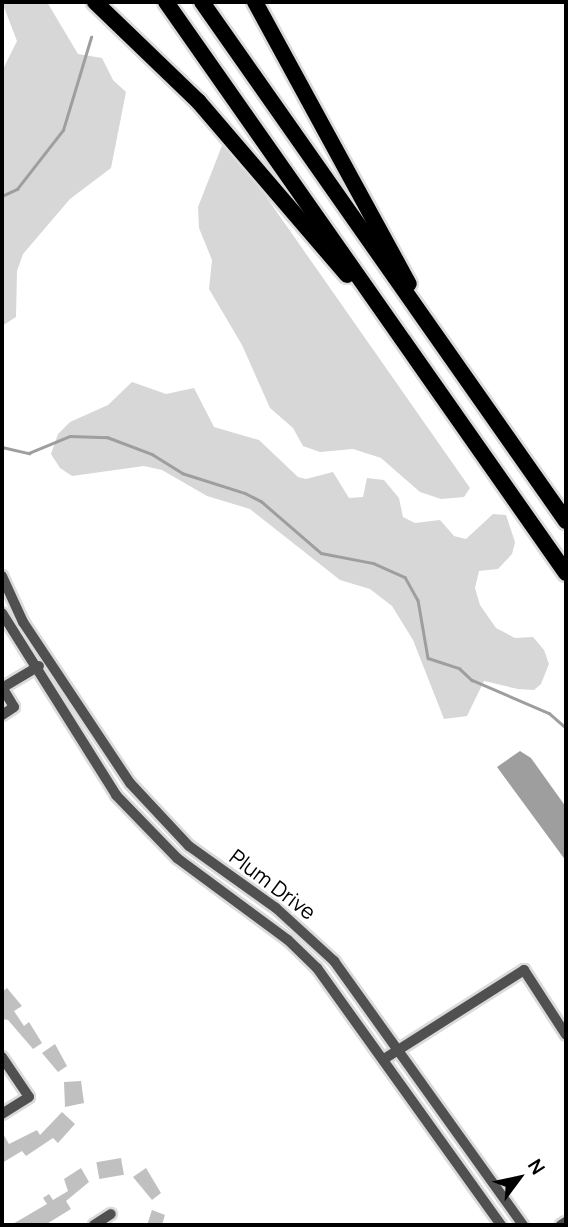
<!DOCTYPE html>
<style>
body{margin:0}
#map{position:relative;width:568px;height:1227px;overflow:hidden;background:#fff;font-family:Manrope,sans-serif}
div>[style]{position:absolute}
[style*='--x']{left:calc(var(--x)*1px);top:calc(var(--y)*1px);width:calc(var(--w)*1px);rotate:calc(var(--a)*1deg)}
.green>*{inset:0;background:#d7d7d7}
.water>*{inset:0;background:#9e9e9e}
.stream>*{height:2.5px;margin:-1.25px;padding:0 1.25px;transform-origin:1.25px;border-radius:1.25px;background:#9e9e9e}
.building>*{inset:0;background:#c0c0c0;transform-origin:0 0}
.roads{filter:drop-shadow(2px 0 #dbdbdb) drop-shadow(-2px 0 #dbdbdb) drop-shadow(0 2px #dbdbdb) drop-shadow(0 -2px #dbdbdb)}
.minor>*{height:10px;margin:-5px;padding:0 5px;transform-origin:5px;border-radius:5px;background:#505050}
.highway>*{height:16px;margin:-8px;padding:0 8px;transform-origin:8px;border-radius:8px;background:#000}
span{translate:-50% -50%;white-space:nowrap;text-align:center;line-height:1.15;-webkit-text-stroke:5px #fff;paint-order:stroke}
.street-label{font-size:21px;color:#000}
.frame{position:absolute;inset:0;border:4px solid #000;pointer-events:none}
.north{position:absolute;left:484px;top:1143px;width:70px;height:70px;-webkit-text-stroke:5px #fff;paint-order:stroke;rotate:57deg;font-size:19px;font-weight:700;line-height:28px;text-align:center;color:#000}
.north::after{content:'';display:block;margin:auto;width:24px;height:32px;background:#000;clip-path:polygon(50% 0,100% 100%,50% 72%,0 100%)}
</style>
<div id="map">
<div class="green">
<i style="clip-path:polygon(2px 2px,47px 2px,78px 54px,102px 58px,113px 80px,126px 92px,111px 168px,70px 199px,23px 254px,17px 271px,16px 317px,2px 326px,2px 71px,17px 41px)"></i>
<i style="clip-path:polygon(225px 138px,470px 488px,464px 497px,441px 499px,420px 492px,381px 458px,353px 449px,320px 452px,303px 446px,293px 428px,270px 408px,242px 345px,209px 289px,212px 260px,199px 228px,198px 207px)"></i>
<i style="clip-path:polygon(132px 382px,166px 394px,194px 388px,214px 427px,259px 440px,298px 477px,306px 479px,333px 472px,349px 498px,363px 497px,367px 478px,384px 480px,399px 498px,403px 517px,415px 523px,440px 520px,454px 536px,466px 539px,493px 514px,506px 515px,515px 542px,512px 554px,498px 569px,479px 571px,475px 588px,480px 605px,496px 628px,515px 638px,533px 637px,544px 650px,549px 664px,541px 684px,534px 690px,518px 689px,484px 681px,467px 716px,444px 719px,413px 640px,392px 606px,370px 589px,340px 580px,250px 509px,207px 496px,162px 470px,144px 466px,72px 476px,60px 468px,51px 454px,58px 434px,70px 422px,108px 405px)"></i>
</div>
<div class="water">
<i style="clip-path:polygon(520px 751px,531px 758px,566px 807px,566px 861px,497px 767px)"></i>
</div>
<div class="stream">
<i style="--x:2;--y:196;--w:17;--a:-25"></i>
<i style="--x:17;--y:189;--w:75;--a:-52.1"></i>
<i style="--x:63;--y:130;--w:97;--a:-73.2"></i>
<i style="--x:2;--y:447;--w:28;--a:13"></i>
<i style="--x:29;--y:453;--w:44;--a:-22.5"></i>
<i style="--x:70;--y:436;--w:37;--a:2"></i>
<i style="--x:107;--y:437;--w:48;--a:20.7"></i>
<i style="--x:152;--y:454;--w:36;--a:32"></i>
<i style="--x:182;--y:473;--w:66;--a:17.6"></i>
<i style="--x:245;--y:493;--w:18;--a:27"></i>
<i style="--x:261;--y:501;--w:79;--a:40.9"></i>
<i style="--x:321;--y:553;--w:53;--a:10.9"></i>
<i style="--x:373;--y:563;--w:35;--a:24"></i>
<i style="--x:405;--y:577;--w:26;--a:61"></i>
<i style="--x:418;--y:600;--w:59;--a:80.2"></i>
<i style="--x:428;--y:658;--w:33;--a:18"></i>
<i style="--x:459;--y:668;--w:18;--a:43"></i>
<i style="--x:472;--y:680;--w:84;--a:23.2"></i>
<i style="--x:549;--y:713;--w:23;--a:41"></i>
</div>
<div class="building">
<i style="clip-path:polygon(7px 988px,22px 1006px,14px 1011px,24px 1026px,29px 1022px,42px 1043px,33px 1049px,8px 1020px,2px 1019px,2px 992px)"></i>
<i style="clip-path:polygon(55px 1044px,67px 1066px,58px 1072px,42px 1053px)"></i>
<i style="clip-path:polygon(81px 1081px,84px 1103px,65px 1107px,64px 1082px)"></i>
<i style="clip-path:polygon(62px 1112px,75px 1124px,58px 1143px,53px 1138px,26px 1156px,22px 1151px,2px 1163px,2px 1132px,9px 1144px,37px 1130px,40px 1135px)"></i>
<i style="left:121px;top:1158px;width:17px;height:25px;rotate:80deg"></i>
<i style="clip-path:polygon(81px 1168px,89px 1182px,66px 1201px,71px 1209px,45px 1225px,11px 1225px,47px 1204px,43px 1198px,49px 1194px,53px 1200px,68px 1191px,64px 1179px)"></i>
<i style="clip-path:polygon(146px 1168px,161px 1193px,152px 1200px,133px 1177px)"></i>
<i style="clip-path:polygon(152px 1210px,165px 1215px,162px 1225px,147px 1225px)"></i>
</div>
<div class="roads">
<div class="minor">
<i style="--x:2;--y:576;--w:51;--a:65.5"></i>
<i style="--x:23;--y:622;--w:193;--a:56.4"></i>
<i style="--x:130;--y:783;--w:86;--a:46.9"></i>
<i style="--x:189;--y:846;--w:107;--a:35.5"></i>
<i style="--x:276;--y:908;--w:79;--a:42.4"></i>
<i style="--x:334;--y:961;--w:325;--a:54.4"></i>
<i style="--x:2;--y:613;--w:215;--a:57.9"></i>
<i style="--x:116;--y:795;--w:88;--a:45.9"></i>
<i style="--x:177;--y:858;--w:138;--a:36.5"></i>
<i style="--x:288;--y:940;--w:40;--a:44"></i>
<i style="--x:317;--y:968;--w:316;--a:54.4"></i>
<i style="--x:2;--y:687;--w:23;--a:59"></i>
<i style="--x:14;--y:707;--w:14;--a:146"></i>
<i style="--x:2;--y:688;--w:43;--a:-30.7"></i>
<i style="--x:2;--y:1057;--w:48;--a:56"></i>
<i style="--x:29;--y:1097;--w:32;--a:148"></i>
<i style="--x:384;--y:1059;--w:166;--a:-32.4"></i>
<i style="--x:524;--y:970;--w:77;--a:57.1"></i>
<i style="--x:94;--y:1225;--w:20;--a:-33"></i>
<i style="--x:561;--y:1225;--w:6;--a:-31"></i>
</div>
<div class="highway">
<i style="--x:95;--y:2;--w:143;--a:43.9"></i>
<i style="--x:198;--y:101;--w:229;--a:49.4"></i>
<i style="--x:166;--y:2;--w:697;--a:54.99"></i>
<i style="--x:202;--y:2;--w:634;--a:54.96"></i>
<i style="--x:255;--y:2;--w:321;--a:61.4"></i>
</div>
</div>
<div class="street-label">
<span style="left:273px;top:884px;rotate:37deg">Plum Drive</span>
</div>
<div class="frame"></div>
<div class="north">N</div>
</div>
